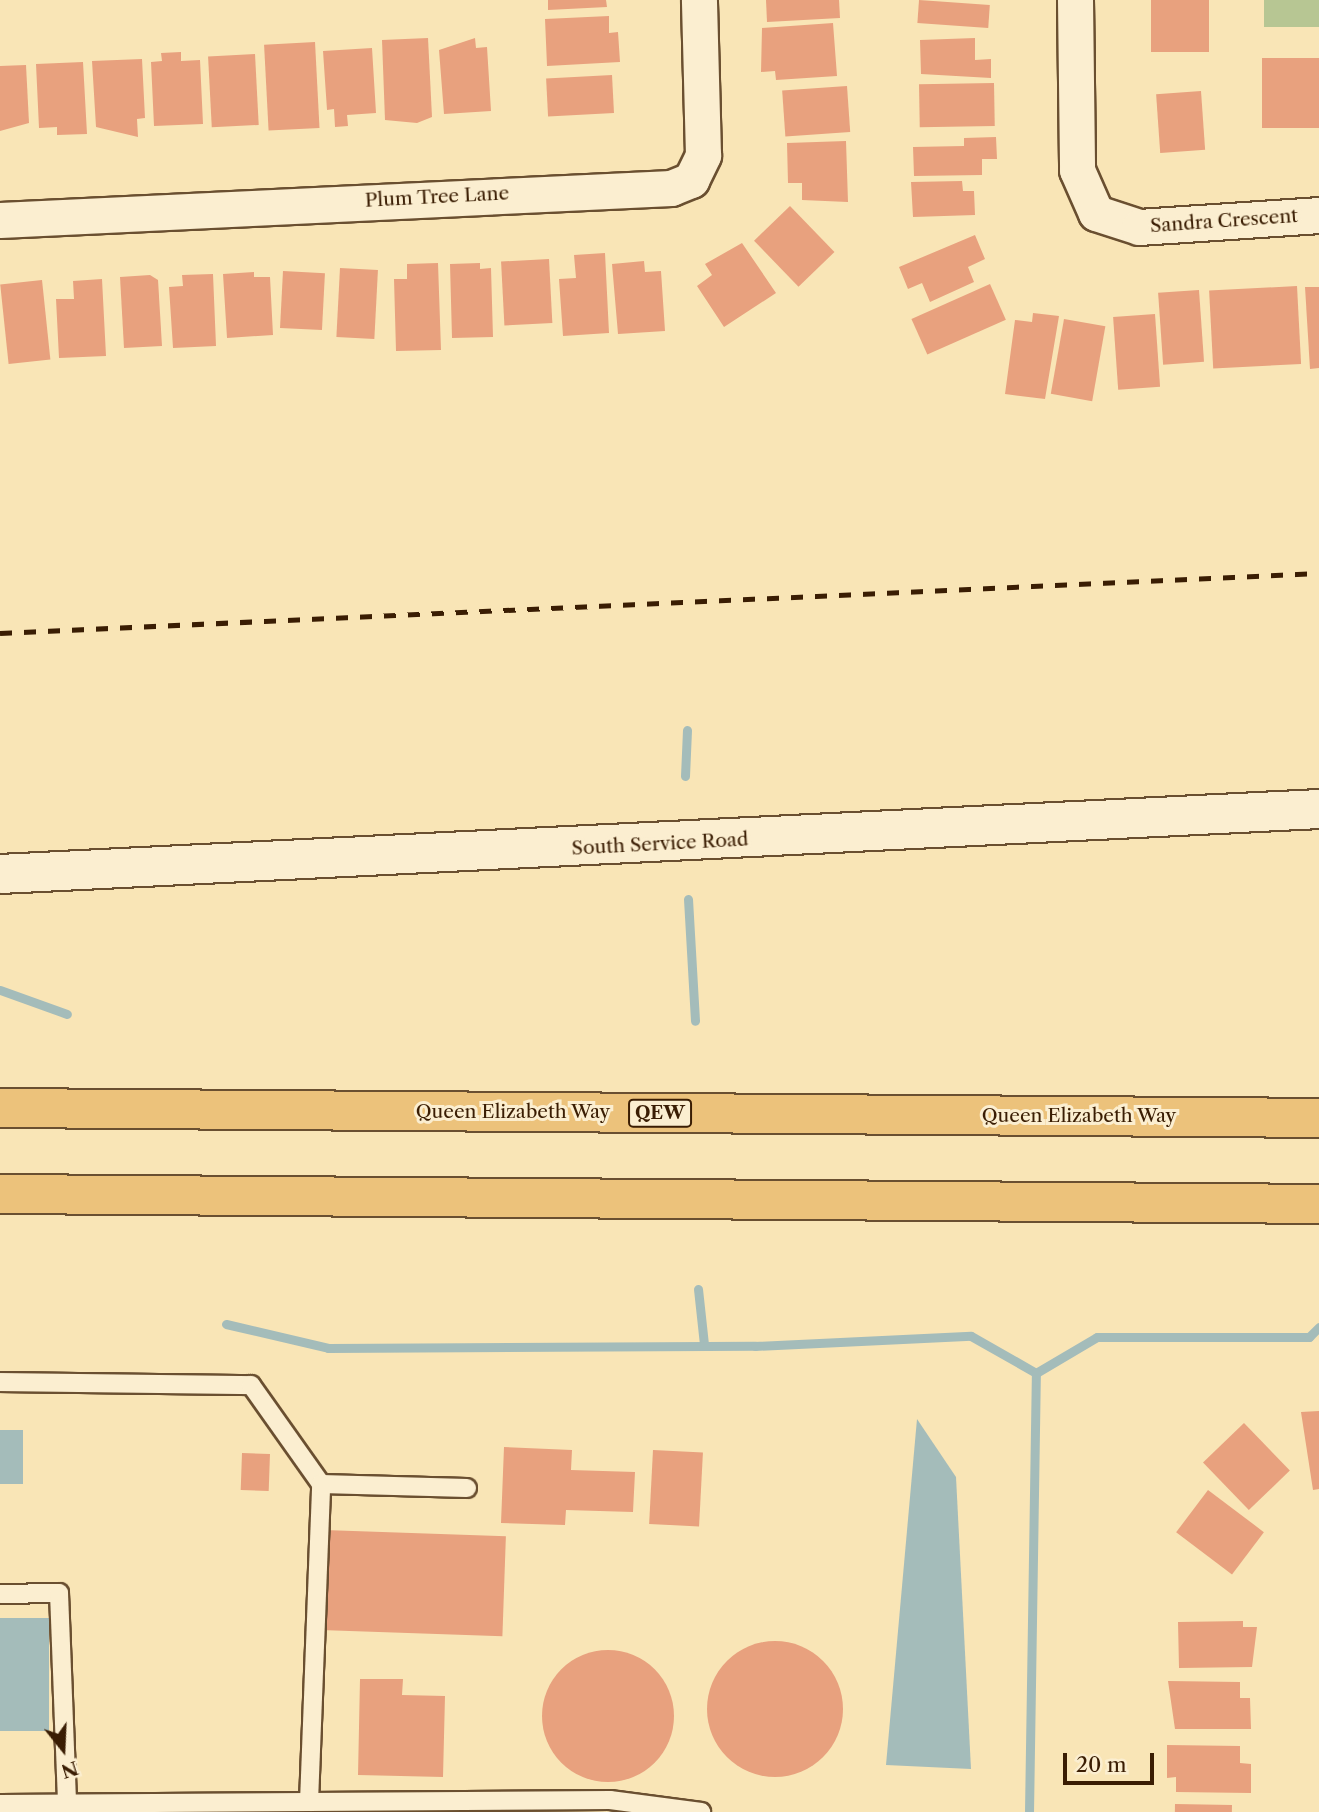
<!DOCTYPE html>
<style>
body{margin:0}
#map{position:relative;width:1319px;height:1812px;overflow:hidden;background:#f9e5b6;font-family:"Libre Caslon Text",serif}
div>[style]{position:absolute}
[style*='--x']{left:calc(var(--x)*1px);top:calc(var(--y)*1px);width:calc(var(--w)*1px);rotate:calc(var(--a)*1deg)}
.green>*{inset:0;background:#b7c693;transform-origin:0 0}
.water>*{inset:0;background:#a4bcba;transform-origin:0 0}
.stream>*{height:9px;margin:-4.5px;padding:0 4.5px;transform-origin:4.5px;border-radius:4.5px;background:#a4bcba}
.building>*{inset:0;background:#e8a17e;transform-origin:0 0}
.round{border-radius:50%}
.roads{filter:drop-shadow(2px 0 #6a4f30) drop-shadow(-2px 0 #6a4f30) drop-shadow(0 2px #6a4f30) drop-shadow(0 -2px #6a4f30)}
.lane>*{height:18px;margin:-9px;padding:0 9px;transform-origin:9px;border-radius:9px;background:#fbeed0}
.street>*{height:35px;margin:-17.5px;padding:0 17.5px;transform-origin:17.5px;border-radius:17.5px;background:#fbeed0}
.secondary>*{height:38px;margin:-19px;padding:0 19px;transform-origin:19px;border-radius:19px;background:#fbeed0}
.highway>*{height:38px;margin:-19px;padding:0 19px;transform-origin:19px;border-radius:19px;background:#ecc27b}
.rail>*{height:5px;margin-top:-2.5px;transform-origin:0;background:repeating-linear-gradient(90deg,#3a1d03 0 12px,transparent 0 24px)}
span{translate:-50% -50%;white-space:nowrap;text-align:center;line-height:1.15;-webkit-text-stroke:6px #fbeed0;paint-order:stroke}
.shield-label span{padding:2px 5px;background:#fbeed0;border:2px solid;border-radius:5px;-webkit-text-stroke-width:0}
.shield-label{font-size:18px;color:#3a1d03;font-weight:700}
.street-label{font-size:19px;color:#3a1d03}
.north{position:absolute;left:28px;top:1714px;width:70px;height:70px;-webkit-text-stroke:5px #fbeed0;paint-order:stroke;rotate:162deg;font-size:19px;font-weight:700;line-height:28px;text-align:center;color:#3a1d03}
.north::after{content:'';display:block;margin:auto;width:24px;height:32px;background:#3a1d03;clip-path:polygon(50% 0,100% 100%,50% 72%,0 100%)}
.scale{position:absolute;left:1063px;top:1753px;width:91px;height:32px;box-sizing:border-box;border:4px solid #3a1d03;border-top:0;padding-left:9px;font-size:21px;line-height:24px;white-space:nowrap;color:#3a1d03;-webkit-text-stroke:5px #fbeed0;paint-order:stroke}
</style>
<div id="map">
<div class="green">
<i style="left:1264px;top:0;width:55px;height:27px"></i>
</div>
<div class="water">
<i style="clip-path:polygon(917px 1419px,956px 1477px,971px 1769px,886px 1765px)"></i>
<i style="left:0;top:1430px;width:23px;height:54px"></i>
<i style="left:0;top:1618px;width:49px;height:113px"></i>
</div>
<div class="stream">
<i style="--x:685;--y:776;--w:46;--a:-87.5"></i>
<i style="--x:688;--y:899;--w:122;--a:86.7"></i>
<i style="--x:0;--y:990;--w:71;--a:19.7"></i>
<i style="--x:698;--y:1289;--w:55;--a:83.8"></i>
<i style="--x:226;--y:1324;--w:105;--a:13.2"></i>
<i style="--x:328;--y:1348;--w:427;--a:-0.3"></i>
<i style="--x:755;--y:1346;--w:216;--a:-2.7"></i>
<i style="--x:971;--y:1336;--w:75;--a:29.6"></i>
<i style="--x:1036;--y:1373;--w:71;--a:-30.5"></i>
<i style="--x:1097;--y:1337;--w:212;--a:0"></i>
<i style="--x:1309;--y:1337;--w:14;--a:-45"></i>
<i style="--x:1029;--y:1812;--w:439;--a:-89.1"></i>
</div>
<div class="building">
<i style="clip-path:polygon(548px 0,606px 0,607px 7px,548px 10px)"></i>
<i style="clip-path:polygon(766px 0,839px 0,840px 18px,767px 22px)"></i>
<i style="left:919px;top:0;width:71px;height:23px;rotate:4deg"></i>
<i style="left:1151px;top:0;width:58px;height:52px"></i>
<i style="clip-path:polygon(609px 16px,609px 33px,618px 32px,620px 62px,547px 66px,545px 19px)"></i>
<i style="clip-path:polygon(833px 23px,837px 76px,776px 80px,775px 71px,761px 72px,762px 28px)"></i>
<i style="clip-path:polygon(428px 38px,432px 117px,417px 123px,385px 120px,382px 40px)"></i>
<i style="clip-path:polygon(475px 38px,476px 48px,487px 47px,491px 111px,444px 114px,439px 50px)"></i>
<i style="clip-path:polygon(975px 38px,975px 60px,991px 59px,991px 78px,921px 74px,920px 40px)"></i>
<i style="left:315px;top:42px;width:86px;height:51px;rotate:87deg"></i>
<i style="clip-path:polygon(372px 48px,376px 113px,347px 115px,348px 126px,335px 127px,334px 109px,327px 110px,323px 51px)"></i>
<i style="clip-path:polygon(181px 52px,181px 61px,200px 60px,203px 124px,154px 126px,151px 62px,162px 61px,161px 53px)"></i>
<i style="left:255px;top:54px;width:71px;height:47px;rotate:87deg"></i>
<i style="left:1262px;top:58px;width:57px;height:70px"></i>
<i style="clip-path:polygon(142px 59px,145px 118px,137px 119px,138px 137px,96px 127px,92px 61px)"></i>
<i style="clip-path:polygon(83px 62px,87px 134px,57px 135px,57px 127px,39px 128px,36px 64px)"></i>
<i style="clip-path:polygon(26px 65px,29px 123px,0 131px,0 66px)"></i>
<i style="left:612px;top:75px;width:38px;height:66px;rotate:87deg"></i>
<i style="left:994px;top:83px;width:43px;height:75px;rotate:89deg"></i>
<i style="left:847px;top:86px;width:46px;height:65px;rotate:86deg"></i>
<i style="left:1201px;top:91px;width:59px;height:45px;rotate:86deg"></i>
<i style="clip-path:polygon(996px 137px,997px 159px,982px 159px,982px 175px,914px 176px,913px 147px,964px 146px,964px 138px)"></i>
<i style="clip-path:polygon(846px 141px,848px 202px,802px 200px,802px 183px,788px 183px,787px 143px)"></i>
<i style="clip-path:polygon(962px 181px,963px 191px,974px 191px,975px 215px,913px 217px,911px 182px)"></i>
<i style="left:790px;top:206px;width:64px;height:50px;rotate:46deg"></i>
<i style="clip-path:polygon(975px 235px,985px 259px,968px 267px,974px 282px,930px 302px,922px 283px,908px 289px,899px 267px)"></i>
<i style="clip-path:polygon(742px 243px,776px 293px,724px 327px,697px 286px,712px 275px,705px 264px)"></i>
<i style="clip-path:polygon(605px 253px,609px 333px,563px 336px,559px 279px,576px 278px,574px 255px)"></i>
<i style="left:549px;top:259px;width:64px;height:48px;rotate:87deg"></i>
<i style="clip-path:polygon(644px 261px,645px 272px,661px 271px,665px 331px,618px 334px,612px 264px)"></i>
<i style="clip-path:polygon(438px 263px,441px 350px,396px 351px,394px 279px,407px 279px,407px 264px)"></i>
<i style="clip-path:polygon(480px 263px,480px 269px,491px 268px,493px 337px,452px 338px,450px 264px)"></i>
<i style="left:340px;top:268px;width:38px;height:69px;rotate:3deg"></i>
<i style="left:283px;top:271px;width:42px;height:57px;rotate:3deg"></i>
<i style="clip-path:polygon(254px 272px,254px 277px,270px 277px,273px 335px,227px 338px,223px 274px)"></i>
<i style="clip-path:polygon(213px 274px,216px 346px,173px 348px,169px 287px,183px 286px,182px 275px)"></i>
<i style="clip-path:polygon(150px 275px,158px 280px,162px 346px,124px 348px,120px 277px)"></i>
<i style="clip-path:polygon(102px 279px,106px 356px,59px 358px,56px 299px,74px 299px,73px 281px)"></i>
<i style="left:42px;top:280px;width:80px;height:42px;rotate:84deg"></i>
<i style="left:990px;top:284px;width:39px;height:86px;rotate:66deg"></i>
<i style="left:1297px;top:286px;width:78px;height:88px;rotate:87deg"></i>
<i style="clip-path:polygon(1305px 287px,1319px 287px,1319px 368px,1310px 369px)"></i>
<i style="left:1199px;top:290px;width:72px;height:41px;rotate:86deg"></i>
<i style="clip-path:polygon(1033px 313px,1059px 316px,1045px 399px,1005px 394px,1015px 320px,1032px 322px)"></i>
<i style="left:1155px;top:314px;width:73px;height:42px;rotate:86deg"></i>
<i style="left:1064px;top:319px;width:42px;height:76px;rotate:10deg"></i>
<i style="clip-path:polygon(1319px 1411px,1319px 1489px,1313px 1490px,1301px 1412px)"></i>
<i style="left:1244px;top:1423px;width:66px;height:57px;rotate:46deg"></i>
<i style="clip-path:polygon(504px 1447px,572px 1450px,571px 1470px,635px 1472px,633px 1512px,566px 1510px,565px 1525px,501px 1523px)"></i>
<i style="left:653px;top:1450px;width:50px;height:74px;rotate:3deg"></i>
<i style="left:242px;top:1453px;width:28px;height:37px;rotate:2deg"></i>
<i style="left:1208px;top:1490px;width:70px;height:53px;rotate:37deg"></i>
<i style="left:324px;top:1530px;width:182px;height:100px;rotate:2deg"></i>
<i style="clip-path:polygon(1243px 1621px,1243px 1627px,1257px 1627px,1252px 1667px,1179px 1668px,1178px 1622px)"></i>
<i class="round" style="left:707px;top:1641px;width:136px;height:136px"></i>
<i class="round" style="left:542px;top:1650px;width:132px;height:132px"></i>
<i style="clip-path:polygon(360px 1679px,403px 1679px,402px 1695px,445px 1696px,443px 1777px,358px 1775px)"></i>
<i style="clip-path:polygon(1168px 1681px,1240px 1682px,1240px 1698px,1250px 1698px,1251px 1729px,1175px 1729px)"></i>
<i style="clip-path:polygon(1167px 1745px,1240px 1746px,1240px 1763px,1251px 1764px,1251px 1793px,1176px 1792px,1176px 1777px,1167px 1778px)"></i>
<i style="left:1175px;top:1804px;width:57px;height:8px;rotate:1deg"></i>
</div>
<div class="roads">
<div class="lane">
<i style="--x:0;--y:1382;--w:251;--a:0.7"></i>
<i style="--x:251;--y:1385;--w:121;--a:54.7"></i>
<i style="--x:0;--y:1594;--w:59;--a:-1"></i>
<i style="--x:59;--y:1593;--w:210;--a:87.8"></i>
<i style="--x:309;--y:1802;--w:318;--a:-87.8"></i>
<i style="--x:321;--y:1484;--w:146;--a:1.6"></i>
<i style="--x:0;--y:1804;--w:610;--a:-0.38"></i>
<i style="--x:610;--y:1800;--w:92;--a:7.5"></i>
</div>
<div class="street">
<i style="--x:1075;--y:0;--w:170;--a:89.3"></i>
<i style="--x:1077;--y:170;--w:47;--a:66.2"></i>
<i style="--x:1096;--y:213;--w:45;--a:18"></i>
<i style="--x:1139;--y:227;--w:180;--a:-3.8"></i>
<i style="--x:0;--y:220;--w:672;--a:-2.73"></i>
<i style="--x:671;--y:188;--w:22;--a:-22"></i>
<i style="--x:691;--y:180;--w:28;--a:-64"></i>
<i style="--x:703;--y:155;--w:155;--a:-91.5"></i>
</div>
<div class="secondary">
<i style="--x:0;--y:874;--w:1321;--a:-2.82"></i>
</div>
<div class="highway">
<i style="--x:0;--y:1108;--w:1319;--a:0.43"></i>
<i style="--x:0;--y:1194;--w:1319;--a:0.43"></i>
</div>
</div>
<div class="rail">
<i style="--x:0;--y:633;--w:1320;--a:-2.6"></i>
</div>
<div class="shield-label">
<span style="left:660px;top:1113px">QEW</span>
</div>
<div class="street-label">
<span style="left:437px;top:197px;rotate:-3deg">Plum Tree Lane</span>
<span style="left:1224px;top:221px;rotate:-4deg">Sandra Crescent</span>
<span style="left:660px;top:844px;rotate:-3deg">South Service Road</span>
<span style="left:513px;top:1112px">Queen Elizabeth Way</span>
<span style="left:1079px;top:1116px">Queen Elizabeth Way</span>
</div>
<div class="north">N</div>
<div class="scale">20 m</div>
</div>
